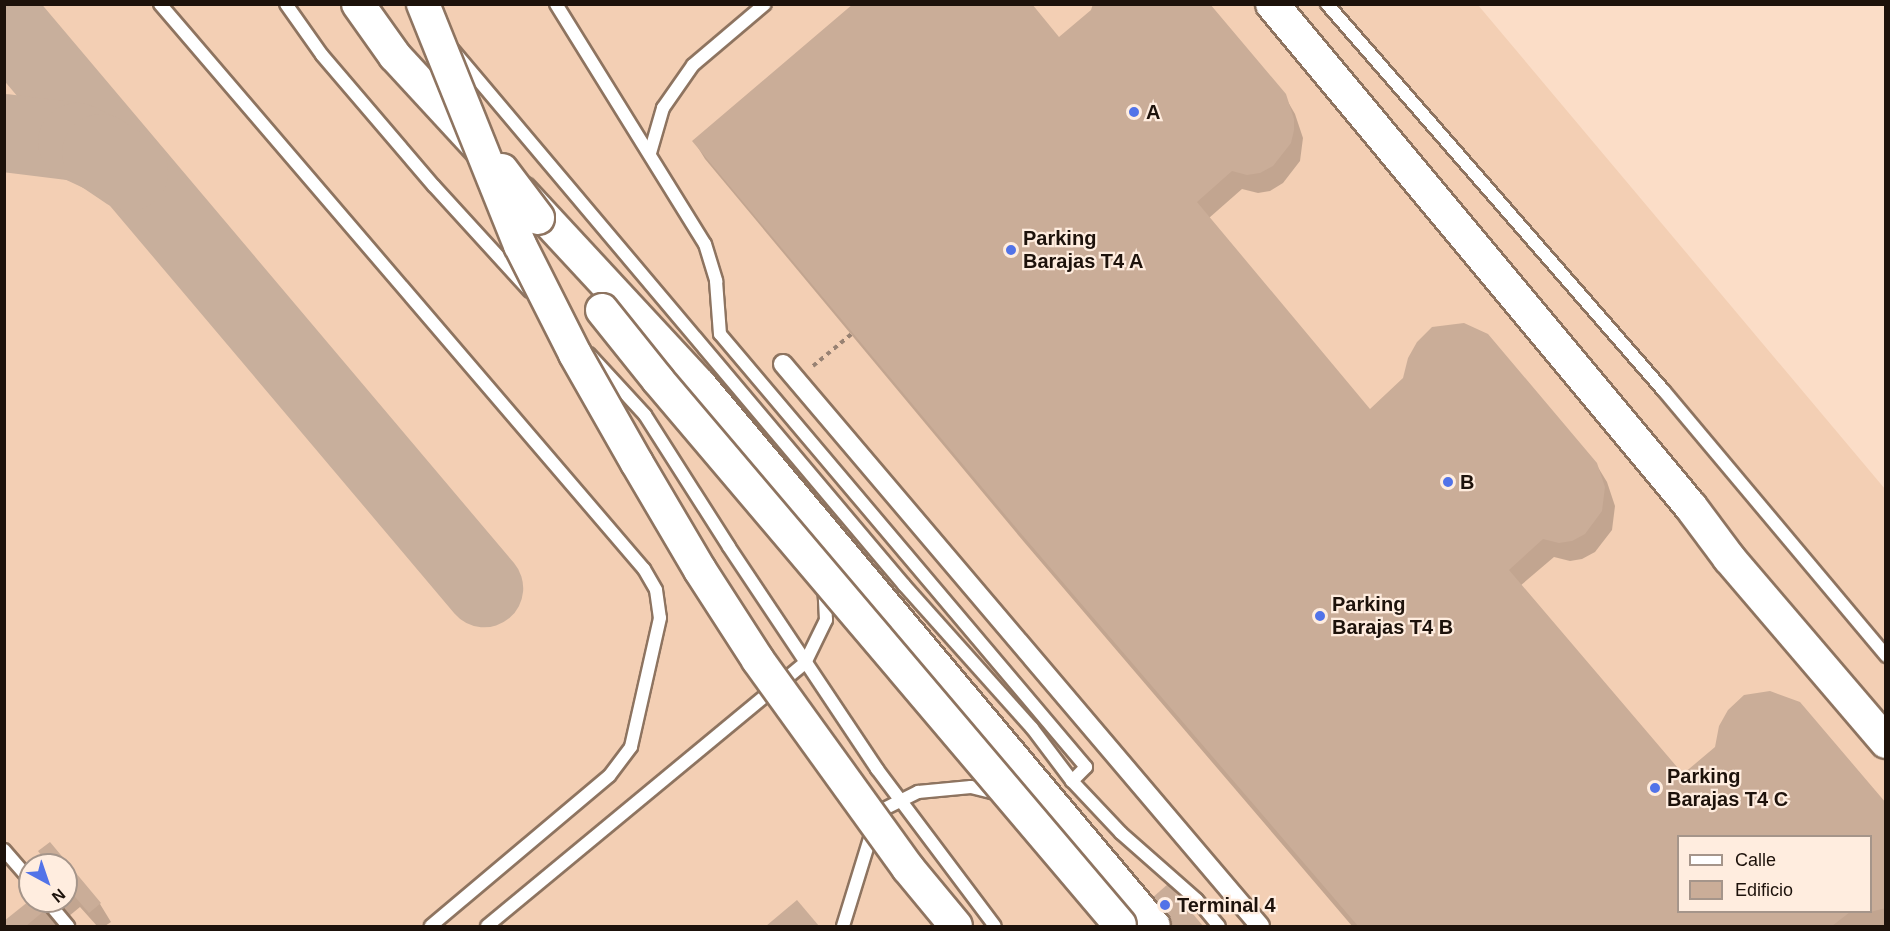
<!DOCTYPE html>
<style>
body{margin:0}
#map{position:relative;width:1890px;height:931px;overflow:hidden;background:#fbddc7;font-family:Arial,sans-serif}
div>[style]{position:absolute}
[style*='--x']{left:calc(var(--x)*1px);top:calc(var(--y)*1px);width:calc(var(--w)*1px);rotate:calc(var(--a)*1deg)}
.built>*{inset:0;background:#f3cfb4}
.shadow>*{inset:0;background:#0003}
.taxiway>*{height:78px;margin:-39px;padding:0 39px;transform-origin:39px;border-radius:39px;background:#c8af9c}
.building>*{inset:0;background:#caad98}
.path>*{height:4px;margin-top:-2px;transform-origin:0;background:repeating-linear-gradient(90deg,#988273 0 4.5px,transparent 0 9px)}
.roads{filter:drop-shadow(2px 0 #8e7460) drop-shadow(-2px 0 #8e7460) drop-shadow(0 2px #8e7460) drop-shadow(0 -2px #8e7460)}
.service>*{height:12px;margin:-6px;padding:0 6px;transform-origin:6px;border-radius:6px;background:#fff}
.pedestrian>*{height:18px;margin:-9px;padding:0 9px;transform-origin:9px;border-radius:9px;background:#fff}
.tertiary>*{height:32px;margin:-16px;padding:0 16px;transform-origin:16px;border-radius:16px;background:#fff}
.bridges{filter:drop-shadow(2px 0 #8e7460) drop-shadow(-2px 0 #8e7460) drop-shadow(0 2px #8e7460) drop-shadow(0 -2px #8e7460)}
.tertiary-bridge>*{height:32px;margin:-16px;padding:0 16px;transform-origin:16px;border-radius:16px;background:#fff}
.dots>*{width:16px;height:16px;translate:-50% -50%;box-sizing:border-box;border:3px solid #ffeddf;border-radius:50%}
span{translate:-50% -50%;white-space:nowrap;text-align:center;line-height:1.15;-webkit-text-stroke:4.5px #ffeddf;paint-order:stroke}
.poi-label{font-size:20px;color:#1d120b;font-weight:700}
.left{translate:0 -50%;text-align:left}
.frame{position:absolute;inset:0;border:6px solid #1d120b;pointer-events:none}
.legend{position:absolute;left:1677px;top:835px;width:195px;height:78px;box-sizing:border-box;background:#ffeddf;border:2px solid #a5958a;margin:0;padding:8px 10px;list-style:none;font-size:18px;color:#1d120b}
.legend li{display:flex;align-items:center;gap:12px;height:30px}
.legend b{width:30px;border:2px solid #a5958a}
.north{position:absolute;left:18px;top:853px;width:60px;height:60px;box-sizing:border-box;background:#ffeddf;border:2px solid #a5958a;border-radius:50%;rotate:140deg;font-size:16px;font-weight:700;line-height:24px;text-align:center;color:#1d120b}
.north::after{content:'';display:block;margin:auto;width:21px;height:27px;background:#5273e8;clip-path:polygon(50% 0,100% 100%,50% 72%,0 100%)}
</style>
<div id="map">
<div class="built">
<i style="clip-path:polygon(evenodd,5px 5px,1478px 5px,1885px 489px,1885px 926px,5px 926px,5px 5px,1678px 836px,1870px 836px,1870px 912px,1678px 912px,1678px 836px,5px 5px,30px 865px,66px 865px,66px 901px,30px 901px,30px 865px)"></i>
</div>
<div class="shadow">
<i style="clip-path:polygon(evenodd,1059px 39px,1284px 95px,1295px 114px,1303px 138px,1300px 161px,1283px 183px,1270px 191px,1258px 193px,1242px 189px,1209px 218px,1370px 411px,1596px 464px,1607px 482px,1615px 506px,1612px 530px,1595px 552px,1582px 559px,1570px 561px,1554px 557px,1520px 586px,1682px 776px,1886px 805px,1886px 926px,1352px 926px,1024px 542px,705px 159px,694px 141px,1059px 39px,1678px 836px,1870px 836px,1870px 912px,1678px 912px,1678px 836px)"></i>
<i style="clip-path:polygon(49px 844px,100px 904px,111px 922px,105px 926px,97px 926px,80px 907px,57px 926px,4px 926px,4px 923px,31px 901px,66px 901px,66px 865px,47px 865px,40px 852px)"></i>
<i style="clip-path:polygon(796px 902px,817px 926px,768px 926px)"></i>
</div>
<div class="taxiway">
<i style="--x:4;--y:20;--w:744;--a:49.8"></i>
<i style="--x:4;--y:133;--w:74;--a:7"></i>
<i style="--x:77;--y:142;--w:26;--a:25"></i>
<i style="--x:101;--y:153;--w:34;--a:34"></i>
</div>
<div class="building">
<i style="clip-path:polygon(853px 4px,1032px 4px,1059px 37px,1091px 10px,1093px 4px,1210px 4px,1286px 94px,1294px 119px,1294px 130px,1291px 143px,1273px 166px,1260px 173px,1247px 175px,1232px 171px,1197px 202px,1370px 409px,1403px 378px,1408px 358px,1417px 342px,1432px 327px,1464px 323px,1488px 334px,1597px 463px,1605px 487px,1602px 511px,1585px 534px,1572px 541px,1559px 543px,1543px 539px,1509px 570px,1683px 774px,1715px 747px,1719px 726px,1728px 710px,1744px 695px,1770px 691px,1800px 702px,1886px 803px,1886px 908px,1870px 912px,1870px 836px,1678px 836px,1678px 912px,1850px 912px,1832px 926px,1358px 926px,1012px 523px,692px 141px)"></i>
<i style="clip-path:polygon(50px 842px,101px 903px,89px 913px,69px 890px,66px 892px,66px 865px,48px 865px,38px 851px)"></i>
<i style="clip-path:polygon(1168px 884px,1203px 926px,1120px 926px)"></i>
<i style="clip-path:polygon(797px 900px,819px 926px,766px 926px)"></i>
<i style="clip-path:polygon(29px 901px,56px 901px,26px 926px,4px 926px,4px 921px)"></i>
</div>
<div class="path">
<i style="--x:813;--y:366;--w:53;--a:-39.7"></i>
</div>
<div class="roads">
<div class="service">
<i style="--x:160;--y:4;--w:744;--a:49.42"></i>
<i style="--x:644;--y:569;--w:24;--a:60"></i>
<i style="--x:656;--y:590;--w:28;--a:82"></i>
<i style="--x:660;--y:618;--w:132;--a:102.7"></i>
<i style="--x:631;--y:747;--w:36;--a:127"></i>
<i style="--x:609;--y:776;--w:233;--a:139.9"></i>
<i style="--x:286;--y:4;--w:62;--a:54.8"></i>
<i style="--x:322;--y:55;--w:172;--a:49.5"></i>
<i style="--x:434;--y:186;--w:142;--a:47.6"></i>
<i style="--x:556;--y:4;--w:282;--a:58.2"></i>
<i style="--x:705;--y:244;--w:39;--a:73"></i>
<i style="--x:716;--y:281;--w:53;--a:85.7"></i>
<i style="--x:720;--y:334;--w:567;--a:49.79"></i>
<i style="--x:1086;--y:767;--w:20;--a:135"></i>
<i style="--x:1327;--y:4;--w:513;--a:48.95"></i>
<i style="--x:1664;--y:391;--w:346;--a:50"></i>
<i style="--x:453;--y:50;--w:700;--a:49.87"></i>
<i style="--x:904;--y:585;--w:192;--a:48.2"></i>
<i style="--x:1032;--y:728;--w:66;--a:53"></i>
<i style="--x:1072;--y:781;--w:71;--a:46.7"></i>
<i style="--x:1121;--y:833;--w:101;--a:41.4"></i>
<i style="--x:1197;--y:900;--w:34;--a:50"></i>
<i style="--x:650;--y:153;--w:47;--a:-73.9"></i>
<i style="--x:663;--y:108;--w:52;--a:-55.1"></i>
<i style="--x:693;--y:65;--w:94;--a:-40.3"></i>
<i style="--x:589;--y:354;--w:83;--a:47.4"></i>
<i style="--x:645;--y:415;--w:156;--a:57.5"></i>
<i style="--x:729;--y:547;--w:267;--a:56.3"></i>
<i style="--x:877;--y:769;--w:196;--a:53.1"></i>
<i style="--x:4;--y:850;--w:40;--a:49"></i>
<i style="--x:47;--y:901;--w:33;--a:50"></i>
<i style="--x:487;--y:926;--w:413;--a:-39.6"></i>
<i style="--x:805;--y:663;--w:48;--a:-64"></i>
<i style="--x:826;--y:620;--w:33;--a:-93"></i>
<i style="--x:843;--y:926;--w:119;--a:-72.9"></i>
<i style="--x:878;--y:812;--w:45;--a:-26.6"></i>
<i style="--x:918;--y:792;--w:53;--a:-5.4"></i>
<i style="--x:971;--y:787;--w:30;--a:14"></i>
</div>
<div class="pedestrian">
<i style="--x:783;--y:364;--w:737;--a:49.68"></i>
</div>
<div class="tertiary">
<i style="--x:358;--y:4;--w:64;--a:54.6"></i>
<i style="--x:395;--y:56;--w:125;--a:47.3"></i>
<i style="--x:1272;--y:4;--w:655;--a:50.21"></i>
<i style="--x:1691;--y:507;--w:64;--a:53.3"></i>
<i style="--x:1729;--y:558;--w:242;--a:49.5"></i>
<i style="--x:522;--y:193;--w:262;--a:47.2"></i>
<i style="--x:700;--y:385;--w:706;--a:50"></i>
</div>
</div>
<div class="bridges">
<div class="tertiary-bridge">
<i style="--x:423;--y:4;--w:260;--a:68.1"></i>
<i style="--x:520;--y:245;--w:122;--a:63.2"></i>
<i style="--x:575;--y:354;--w:125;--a:60.4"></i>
<i style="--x:637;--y:463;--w:124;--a:59.5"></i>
<i style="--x:700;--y:570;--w:107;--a:57.2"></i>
<i style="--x:758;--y:660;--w:256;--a:54.2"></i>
<i style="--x:908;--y:868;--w:75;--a:50.4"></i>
<i style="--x:502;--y:170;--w:60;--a:53.1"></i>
<i style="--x:602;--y:310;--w:90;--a:51.3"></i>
<i style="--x:658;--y:380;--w:714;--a:49.71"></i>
</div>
</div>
<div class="dots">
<i style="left:1134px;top:112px;background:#5273e8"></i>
<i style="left:1011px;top:250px;background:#5273e8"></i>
<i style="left:1448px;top:482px;background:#5273e8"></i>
<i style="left:1320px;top:616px;background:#5273e8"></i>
<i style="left:1655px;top:788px;background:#5273e8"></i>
<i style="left:1165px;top:905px;background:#5273e8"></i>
</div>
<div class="poi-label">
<span class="left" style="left:1146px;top:112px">A</span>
<span class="left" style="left:1023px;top:250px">Parking<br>Barajas T4 A</span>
<span class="left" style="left:1460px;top:482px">B</span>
<span class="left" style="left:1332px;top:616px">Parking<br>Barajas T4 B</span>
<span class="left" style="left:1667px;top:788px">Parking<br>Barajas T4 C</span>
<span class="left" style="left:1177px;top:905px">Terminal 4</span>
</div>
<div class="frame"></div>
<ul class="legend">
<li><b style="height:8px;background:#fff"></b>Calle</li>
<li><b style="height:16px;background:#caad98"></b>Edificio</li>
</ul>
<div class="north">N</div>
</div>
